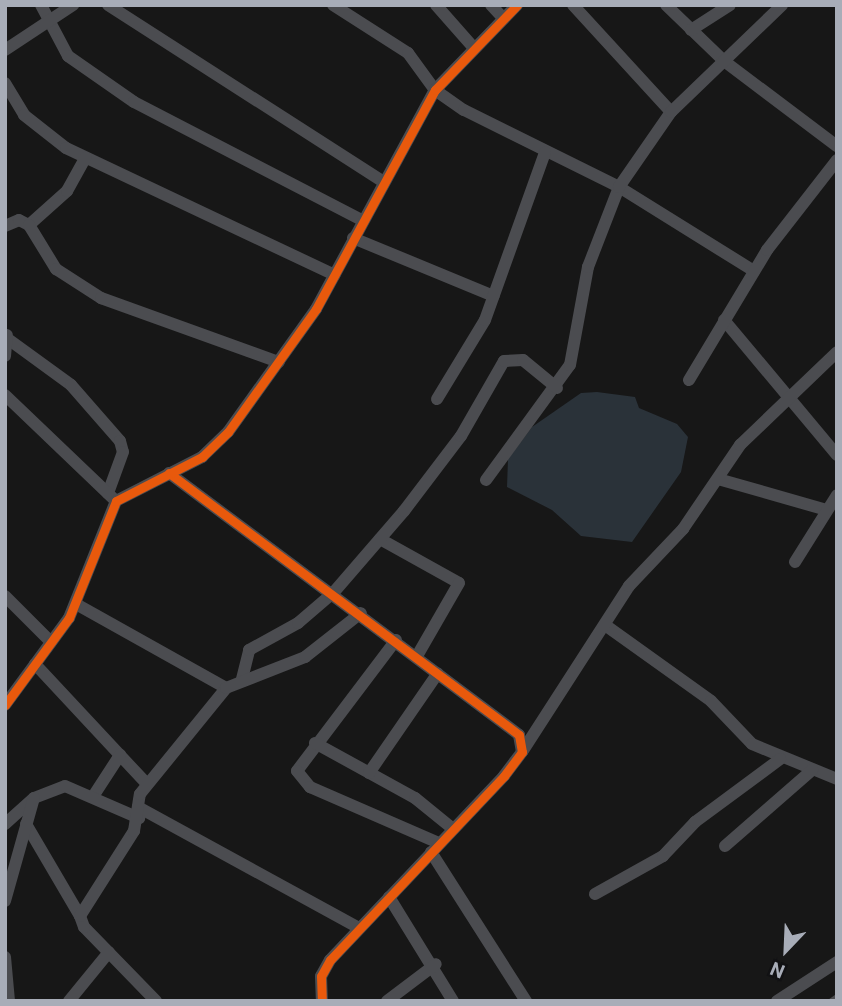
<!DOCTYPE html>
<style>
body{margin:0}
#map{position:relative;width:842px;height:1006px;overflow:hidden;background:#171717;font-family:Roboto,sans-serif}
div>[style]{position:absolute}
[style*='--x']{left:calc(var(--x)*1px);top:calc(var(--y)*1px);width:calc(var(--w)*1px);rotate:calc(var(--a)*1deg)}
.water>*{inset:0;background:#2a3239}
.minor>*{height:12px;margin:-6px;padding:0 6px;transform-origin:6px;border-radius:6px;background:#4b4c50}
.rail>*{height:3.5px;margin-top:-1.75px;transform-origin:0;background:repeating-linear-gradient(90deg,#4b4c4f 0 9px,transparent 0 16px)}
.cycleway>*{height:9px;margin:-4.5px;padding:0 4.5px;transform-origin:4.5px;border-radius:4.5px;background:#e8590c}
span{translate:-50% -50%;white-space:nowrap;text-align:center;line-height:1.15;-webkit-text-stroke:6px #111113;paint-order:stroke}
.frame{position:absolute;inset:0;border:7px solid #a8adb8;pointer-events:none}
.north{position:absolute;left:751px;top:915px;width:70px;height:70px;-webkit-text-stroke:5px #111113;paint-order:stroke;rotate:203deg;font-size:19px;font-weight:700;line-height:28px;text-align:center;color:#a8adb8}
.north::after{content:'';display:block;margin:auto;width:24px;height:32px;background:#a8adb8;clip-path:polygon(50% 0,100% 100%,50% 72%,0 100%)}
</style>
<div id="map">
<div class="water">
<i style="clip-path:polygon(597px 392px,635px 397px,639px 408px,677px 424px,688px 437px,681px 472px,632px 542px,581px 536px,552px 510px,507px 487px,508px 459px,532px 427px,581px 393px)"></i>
</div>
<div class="minor">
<i style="--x:41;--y:5;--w:58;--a:62.1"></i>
<i style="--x:68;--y:56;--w:80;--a:34.9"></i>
<i style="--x:134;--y:102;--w:257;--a:27.4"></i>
<i style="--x:108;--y:5;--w:326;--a:32.7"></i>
<i style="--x:333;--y:5;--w:89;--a:32.6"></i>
<i style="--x:408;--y:53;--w:46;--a:53.9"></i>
<i style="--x:435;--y:90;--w:35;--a:35"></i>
<i style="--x:464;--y:110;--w:173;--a:26.4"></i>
<i style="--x:619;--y:187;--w:159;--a:31.9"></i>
<i style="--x:436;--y:5;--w:56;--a:48.6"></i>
<i style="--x:491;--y:5;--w:18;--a:47"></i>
<i style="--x:573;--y:5;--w:145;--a:47.5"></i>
<i style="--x:666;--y:5;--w:81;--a:44"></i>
<i style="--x:724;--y:61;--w:141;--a:37"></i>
<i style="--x:691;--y:30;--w:46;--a:-32.7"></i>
<i style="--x:5;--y:50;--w:82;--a:-33.5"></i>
<i style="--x:5;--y:83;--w:37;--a:59"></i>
<i style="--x:24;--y:115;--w:53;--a:38.2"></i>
<i style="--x:66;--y:148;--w:297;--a:25.3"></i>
<i style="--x:29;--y:225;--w:51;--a:-41.8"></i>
<i style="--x:67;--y:191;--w:38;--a:-61"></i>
<i style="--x:5;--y:226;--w:15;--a:-23"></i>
<i style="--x:19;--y:220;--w:11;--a:27"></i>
<i style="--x:29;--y:225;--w:52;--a:58.5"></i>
<i style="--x:56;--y:269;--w:54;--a:32.8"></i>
<i style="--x:101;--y:298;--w:189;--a:19.8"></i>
<i style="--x:353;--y:238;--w:152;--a:22.4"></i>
<i style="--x:724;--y:320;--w:176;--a:50.1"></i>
<i style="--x:8;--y:339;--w:78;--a:36.1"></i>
<i style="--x:71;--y:385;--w:74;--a:48.8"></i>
<i style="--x:120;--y:441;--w:11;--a:75"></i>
<i style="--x:123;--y:452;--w:44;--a:110.1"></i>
<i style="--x:5;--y:356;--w:21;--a:-85"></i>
<i style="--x:689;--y:380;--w:152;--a:-59"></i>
<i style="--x:767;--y:250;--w:114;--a:-52.1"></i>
<i style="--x:5;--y:395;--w:151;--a:43.7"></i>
<i style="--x:437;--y:399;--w:92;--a:-58.7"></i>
<i style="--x:485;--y:320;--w:178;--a:-70.3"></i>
<i style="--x:169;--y:473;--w:437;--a:36.8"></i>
<i style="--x:519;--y:735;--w:17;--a:80"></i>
<i style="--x:522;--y:752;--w:30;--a:127"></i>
<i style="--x:504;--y:776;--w:253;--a:133.4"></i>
<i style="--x:330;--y:960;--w:18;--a:119"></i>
<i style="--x:321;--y:976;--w:25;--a:88"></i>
<i style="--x:718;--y:479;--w:113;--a:15.9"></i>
<i style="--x:486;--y:480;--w:142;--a:-53.9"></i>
<i style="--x:570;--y:365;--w:100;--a:-79.6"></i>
<i style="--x:588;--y:267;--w:86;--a:-68.8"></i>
<i style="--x:619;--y:187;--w:91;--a:-55.3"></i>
<i style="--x:671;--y:112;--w:154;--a:-43.9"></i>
<i style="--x:380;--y:539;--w:90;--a:29.1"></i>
<i style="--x:459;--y:583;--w:84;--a:119.9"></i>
<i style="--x:795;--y:562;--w:79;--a:-57.9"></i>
<i style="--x:5;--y:596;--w:65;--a:45"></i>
<i style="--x:76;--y:604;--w:172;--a:29.2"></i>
<i style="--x:605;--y:625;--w:130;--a:35.6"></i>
<i style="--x:711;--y:701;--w:59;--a:46.4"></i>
<i style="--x:752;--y:744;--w:92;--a:22.4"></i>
<i style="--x:396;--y:640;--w:164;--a:127.1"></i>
<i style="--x:297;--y:771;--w:21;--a:51"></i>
<i style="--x:310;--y:787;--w:141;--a:23.5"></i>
<i style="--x:35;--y:664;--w:163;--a:47"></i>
<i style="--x:242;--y:679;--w:30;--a:-76"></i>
<i style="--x:249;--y:650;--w:56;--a:-28.9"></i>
<i style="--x:298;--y:623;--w:48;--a:-40.7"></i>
<i style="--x:334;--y:592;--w:107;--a:-49.2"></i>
<i style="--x:404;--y:511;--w:94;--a:-52.8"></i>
<i style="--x:461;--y:436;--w:86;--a:-60.2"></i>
<i style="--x:504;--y:361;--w:19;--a:-3"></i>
<i style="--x:523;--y:360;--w:44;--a:39.5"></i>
<i style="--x:5;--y:705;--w:108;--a:-53.7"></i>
<i style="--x:69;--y:618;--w:126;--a:-68.1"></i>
<i style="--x:116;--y:501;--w:97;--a:-27.1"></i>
<i style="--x:202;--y:457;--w:36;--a:-44"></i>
<i style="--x:228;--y:432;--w:151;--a:-54.4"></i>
<i style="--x:316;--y:309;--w:249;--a:-61.5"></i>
<i style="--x:435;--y:90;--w:118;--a:-46"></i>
<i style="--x:315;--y:743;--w:114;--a:28.8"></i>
<i style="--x:415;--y:798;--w:49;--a:39.2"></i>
<i style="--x:522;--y:752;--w:197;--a:-57.2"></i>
<i style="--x:629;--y:586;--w:79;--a:-46.5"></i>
<i style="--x:683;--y:529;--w:102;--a:-55.8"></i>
<i style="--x:740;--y:445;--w:134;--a:-43.8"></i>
<i style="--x:369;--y:773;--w:121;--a:-55.4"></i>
<i style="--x:94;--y:795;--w:48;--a:-57"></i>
<i style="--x:138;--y:807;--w:252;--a:28.7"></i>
<i style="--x:5;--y:824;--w:39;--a:-42"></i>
<i style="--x:34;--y:798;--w:33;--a:-21"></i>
<i style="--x:65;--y:786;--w:81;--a:23.4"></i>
<i style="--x:26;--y:824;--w:107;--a:59.6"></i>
<i style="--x:725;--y:846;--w:116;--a:-41.1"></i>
<i style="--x:431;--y:852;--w:177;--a:57.5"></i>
<i style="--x:595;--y:894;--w:78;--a:-29.2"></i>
<i style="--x:663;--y:856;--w:47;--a:-46.7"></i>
<i style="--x:695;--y:822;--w:106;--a:-36.5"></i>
<i style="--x:389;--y:897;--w:122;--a:58.4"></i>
<i style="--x:5;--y:901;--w:107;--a:-74.3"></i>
<i style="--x:5;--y:957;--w:44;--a:84.8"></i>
<i style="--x:69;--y:1001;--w:63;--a:-50.8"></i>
<i style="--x:156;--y:1001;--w:103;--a:-134.2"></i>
<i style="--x:84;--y:927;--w:12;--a:-110"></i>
<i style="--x:80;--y:916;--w:101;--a:-57.6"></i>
<i style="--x:134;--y:831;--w:37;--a:-81"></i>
<i style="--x:140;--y:794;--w:136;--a:-50.9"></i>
<i style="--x:226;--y:688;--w:85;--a:-21.4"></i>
<i style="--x:305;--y:657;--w:71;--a:-38.2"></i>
<i style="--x:387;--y:1001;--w:61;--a:-37.1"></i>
<i style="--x:777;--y:1001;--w:72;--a:-33"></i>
</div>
<div class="rail">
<i style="--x:830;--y:1001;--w:9;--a:-36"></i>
</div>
<div class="cycleway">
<i style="--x:169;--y:473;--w:437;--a:36.8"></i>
<i style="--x:519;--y:735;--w:17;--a:80"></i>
<i style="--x:522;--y:752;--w:30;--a:127"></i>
<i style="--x:504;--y:776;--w:253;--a:133.4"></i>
<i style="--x:330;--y:960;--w:18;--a:119"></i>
<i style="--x:321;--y:976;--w:25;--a:88"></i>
<i style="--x:5;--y:705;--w:108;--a:-53.7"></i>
<i style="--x:69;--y:618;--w:126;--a:-68.1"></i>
<i style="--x:116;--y:501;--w:97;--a:-27.1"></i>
<i style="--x:202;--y:457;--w:36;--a:-44"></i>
<i style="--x:228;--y:432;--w:151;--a:-54.4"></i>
<i style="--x:316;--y:309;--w:249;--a:-61.5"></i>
<i style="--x:435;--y:90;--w:118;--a:-46"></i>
</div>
<div class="frame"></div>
<div class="north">N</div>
</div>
